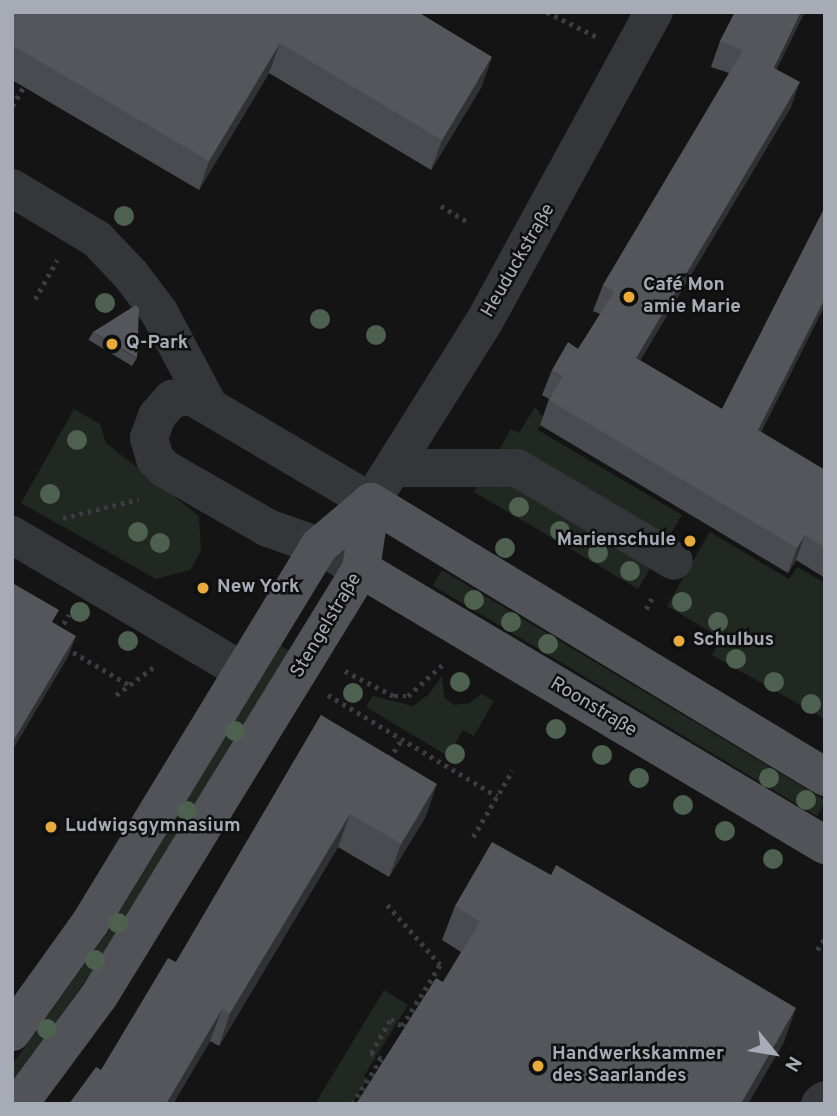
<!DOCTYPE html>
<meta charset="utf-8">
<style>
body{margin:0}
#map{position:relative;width:837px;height:1116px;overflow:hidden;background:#141415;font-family:Overpass,sans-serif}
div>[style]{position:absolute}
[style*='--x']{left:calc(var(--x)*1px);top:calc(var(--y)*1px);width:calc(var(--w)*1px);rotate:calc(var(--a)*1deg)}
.green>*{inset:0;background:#202821;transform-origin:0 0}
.path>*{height:4.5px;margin-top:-2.25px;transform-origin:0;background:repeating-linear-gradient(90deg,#3b3d41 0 3.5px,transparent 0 8.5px)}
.minor>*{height:38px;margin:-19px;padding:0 19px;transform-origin:19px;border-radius:19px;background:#35363a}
.major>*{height:38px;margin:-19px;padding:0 19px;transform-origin:19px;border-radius:19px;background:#515359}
.trees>*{width:20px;height:20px;margin:-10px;border-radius:50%;background:#4e6050}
.wall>*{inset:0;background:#4a4b50;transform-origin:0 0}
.shaded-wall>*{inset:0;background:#303134}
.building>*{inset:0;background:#54565b}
.dots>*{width:19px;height:19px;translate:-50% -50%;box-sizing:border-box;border:4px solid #0f0f10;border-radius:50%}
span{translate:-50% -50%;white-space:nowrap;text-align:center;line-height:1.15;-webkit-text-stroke:5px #0f0f10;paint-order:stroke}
.street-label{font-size:19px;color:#a6abb5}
.poi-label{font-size:19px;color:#a6abb5;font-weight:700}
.left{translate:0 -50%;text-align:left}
.right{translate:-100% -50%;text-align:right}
.frame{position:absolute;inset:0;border:14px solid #a6abb5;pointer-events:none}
.north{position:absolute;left:739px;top:1018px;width:70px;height:70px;-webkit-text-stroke:5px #0f0f10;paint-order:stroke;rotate:120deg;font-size:19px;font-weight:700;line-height:28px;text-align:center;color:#a6abb5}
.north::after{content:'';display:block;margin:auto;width:24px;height:32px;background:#a6abb5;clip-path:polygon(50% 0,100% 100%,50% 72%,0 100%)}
</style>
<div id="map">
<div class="green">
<i style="clip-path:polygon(535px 407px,544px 418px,538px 430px,682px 515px,638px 589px,474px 492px,511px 429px,519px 433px)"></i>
<i style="clip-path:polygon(74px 409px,100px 424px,106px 443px,199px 516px,201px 551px,190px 570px,156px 579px,21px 503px)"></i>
<i style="clip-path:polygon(710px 532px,789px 579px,797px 567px,825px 583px,825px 719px,712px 655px,721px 638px,667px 606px)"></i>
<i style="left:442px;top:570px;width:448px;height:18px;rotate:31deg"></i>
<i style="clip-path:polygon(280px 645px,291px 652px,115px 939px,12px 1084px,12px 1065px,106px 934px)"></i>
<i style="clip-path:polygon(442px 676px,444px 697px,454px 705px,470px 703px,481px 694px,494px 701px,474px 736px,463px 730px,454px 746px,464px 752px,458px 762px,366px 707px,373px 696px,413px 706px,429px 694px)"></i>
<i style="clip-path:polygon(384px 990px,408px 1005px,364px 1076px,368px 1079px,352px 1104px,315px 1104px)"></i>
</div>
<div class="path">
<i style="--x:547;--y:12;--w:56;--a:26.6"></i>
<i style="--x:12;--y:106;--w:23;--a:-59"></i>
<i style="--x:441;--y:206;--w:31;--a:31"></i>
<i style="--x:35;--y:299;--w:45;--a:-60.6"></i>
<i style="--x:63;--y:518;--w:78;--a:-14"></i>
<i style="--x:646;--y:609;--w:15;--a:-62"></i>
<i style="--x:59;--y:631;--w:19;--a:-58"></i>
<i style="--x:66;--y:648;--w:73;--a:30.4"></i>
<i style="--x:345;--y:671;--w:55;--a:27"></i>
<i style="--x:394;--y:696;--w:14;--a:0"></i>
<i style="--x:408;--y:696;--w:47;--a:-42.4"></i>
<i style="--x:116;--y:695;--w:49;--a:-36.6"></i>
<i style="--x:328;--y:695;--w:197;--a:30.9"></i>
<i style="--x:389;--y:759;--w:24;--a:-57"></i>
<i style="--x:473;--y:837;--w:77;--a:-59.4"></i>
<i style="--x:817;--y:950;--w:14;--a:-56"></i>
<i style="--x:352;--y:1104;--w:54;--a:-57.2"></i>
<i style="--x:381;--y:1059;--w:12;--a:-149"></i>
<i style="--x:371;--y:1053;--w:39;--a:-60"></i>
<i style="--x:391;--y:1019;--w:13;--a:32"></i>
<i style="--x:402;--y:1026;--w:72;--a:-58.1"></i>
<i style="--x:440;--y:965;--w:80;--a:-131.5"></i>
</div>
<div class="minor">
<i style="--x:12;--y:188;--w:99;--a:31"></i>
<i style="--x:97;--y:239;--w:50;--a:46.6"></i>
<i style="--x:131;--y:275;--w:46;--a:52.9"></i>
<i style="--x:159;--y:312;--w:104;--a:62"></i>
<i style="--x:396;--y:468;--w:121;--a:0"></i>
<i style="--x:517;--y:468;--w:182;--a:30.6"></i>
<i style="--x:12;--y:535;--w:268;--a:30.5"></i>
<i style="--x:361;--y:569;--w:48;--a:-151.3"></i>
<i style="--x:319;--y:546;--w:54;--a:-160.6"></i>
<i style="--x:268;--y:528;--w:119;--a:-150.2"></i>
<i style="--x:165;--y:469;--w:14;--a:-135"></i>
<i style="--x:155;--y:459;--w:22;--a:-106"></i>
<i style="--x:149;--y:438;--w:23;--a:-70"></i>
<i style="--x:157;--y:416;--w:23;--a:-49"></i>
<i style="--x:172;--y:399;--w:19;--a:-9"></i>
<i style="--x:191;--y:396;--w:209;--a:30.5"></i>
<i style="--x:371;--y:502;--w:213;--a:-57.9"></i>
<i style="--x:484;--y:322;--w:354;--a:-61.3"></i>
<i style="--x:820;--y:1104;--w:6;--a:-39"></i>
</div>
<div class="major">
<i style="--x:371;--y:502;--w:531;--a:31.2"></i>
<i style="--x:361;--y:569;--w:540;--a:30.75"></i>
<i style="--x:12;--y:1032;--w:134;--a:-54.4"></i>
<i style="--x:90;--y:923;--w:441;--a:-58.7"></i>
<i style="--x:319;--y:546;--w:68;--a:-40.2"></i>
<i style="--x:19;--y:1104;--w:134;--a:-53.5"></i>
<i style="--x:99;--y:996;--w:501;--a:-58.47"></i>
<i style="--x:361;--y:569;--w:68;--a:-81.5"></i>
</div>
<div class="trees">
<i style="left:124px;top:216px"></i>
<i style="left:105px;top:303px"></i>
<i style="left:320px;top:319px"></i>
<i style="left:376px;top:335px"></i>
<i style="left:77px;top:440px"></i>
<i style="left:50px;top:494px"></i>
<i style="left:519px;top:507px"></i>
<i style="left:560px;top:531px"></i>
<i style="left:138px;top:532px"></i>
<i style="left:160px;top:543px"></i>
<i style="left:505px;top:548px"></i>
<i style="left:598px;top:553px"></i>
<i style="left:630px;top:571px"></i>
<i style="left:474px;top:600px"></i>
<i style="left:682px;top:602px"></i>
<i style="left:80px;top:612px"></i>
<i style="left:511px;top:622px"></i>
<i style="left:718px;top:622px"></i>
<i style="left:128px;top:641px"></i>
<i style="left:548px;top:644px"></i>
<i style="left:736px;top:659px"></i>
<i style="left:460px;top:682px"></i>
<i style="left:774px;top:682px"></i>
<i style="left:353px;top:693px"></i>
<i style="left:811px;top:704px"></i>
<i style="left:556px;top:729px"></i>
<i style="left:235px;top:731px"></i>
<i style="left:455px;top:754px"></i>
<i style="left:602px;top:755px"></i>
<i style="left:639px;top:778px"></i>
<i style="left:769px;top:778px"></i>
<i style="left:806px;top:800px"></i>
<i style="left:683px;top:805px"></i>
<i style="left:187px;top:811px"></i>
<i style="left:725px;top:831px"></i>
<i style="left:773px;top:859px"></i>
<i style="left:118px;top:923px"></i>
<i style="left:95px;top:960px"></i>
<i style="left:47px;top:1029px"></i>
</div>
<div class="wall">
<i style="clip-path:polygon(12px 12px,418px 12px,482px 86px,431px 170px,269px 73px,199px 190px,12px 80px)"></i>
<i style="clip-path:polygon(735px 12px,776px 70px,791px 107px,640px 360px,722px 409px,825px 207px,825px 305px,761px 432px,825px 470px,825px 578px,796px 560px,788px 573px,540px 425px,549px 399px,542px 395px,552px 370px,578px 349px,600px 314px,593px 311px,603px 285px,729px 73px,711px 67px,720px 41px)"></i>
<i style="left:93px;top:332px;width:51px;height:9px;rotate:31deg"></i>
<i style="clip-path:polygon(321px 715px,426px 816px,389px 877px,338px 847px,219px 1046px,210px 1041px,173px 1104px,69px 1104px,101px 1070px,176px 962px)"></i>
<i style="clip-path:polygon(455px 906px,784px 1042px,356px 1104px,443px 982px,461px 952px,442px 940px)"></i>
</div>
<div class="shaded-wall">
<i style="clip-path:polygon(801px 12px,805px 12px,765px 93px,774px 68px)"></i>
<i style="clip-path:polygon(280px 43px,269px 73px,199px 190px,209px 161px)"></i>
<i style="clip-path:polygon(492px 57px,482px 86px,431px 170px,442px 140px)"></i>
<i style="clip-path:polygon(800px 82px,791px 107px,627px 383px,636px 358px)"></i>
<i style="clip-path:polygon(825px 298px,825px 305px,749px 456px,758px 430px)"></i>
<i style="clip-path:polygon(805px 535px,796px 560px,788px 573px,797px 548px)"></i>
<i style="clip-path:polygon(76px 636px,68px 657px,12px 751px,12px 743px)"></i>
<i style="clip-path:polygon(437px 784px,426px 816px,389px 877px,401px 844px)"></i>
<i style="clip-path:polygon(350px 814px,338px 847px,219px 1046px,230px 1013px)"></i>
<i style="clip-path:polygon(796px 1008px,784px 1042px,748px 1104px,741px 1104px)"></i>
<i style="clip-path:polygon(222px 1009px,210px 1041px,173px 1104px,166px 1104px)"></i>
</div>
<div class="building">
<i style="clip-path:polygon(12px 12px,418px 12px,492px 57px,442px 140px,280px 43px,209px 161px,12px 45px)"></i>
<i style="clip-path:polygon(735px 12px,801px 12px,774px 68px,800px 82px,636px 358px,722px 409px,825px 207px,825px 298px,758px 430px,825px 470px,825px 547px,805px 535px,797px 548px,549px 400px,563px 376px,552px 370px,568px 342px,578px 349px,614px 292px,603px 285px,743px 50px,720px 41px)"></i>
<i style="clip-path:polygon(136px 305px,139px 309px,137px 358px,93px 332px)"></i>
<i style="clip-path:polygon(14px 584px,59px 610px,52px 622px,76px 636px,12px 743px,12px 587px)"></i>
<i style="clip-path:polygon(321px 715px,437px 784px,401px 844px,350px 814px,230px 1013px,222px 1009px,166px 1104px,69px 1104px,96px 1067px,101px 1070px,168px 958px,176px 962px)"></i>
<i style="clip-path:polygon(492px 842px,551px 875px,556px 865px,796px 1008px,741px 1104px,356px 1104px,436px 978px,443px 982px,480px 922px,455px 906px)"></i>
</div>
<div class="dots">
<i style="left:629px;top:297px;background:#e6ab3c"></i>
<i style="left:112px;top:344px;background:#e6ab3c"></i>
<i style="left:690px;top:541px;background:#e6ab3c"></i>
<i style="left:203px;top:588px;background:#e6ab3c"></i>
<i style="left:679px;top:641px;background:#e6ab3c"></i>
<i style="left:51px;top:827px;background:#e6ab3c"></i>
<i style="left:538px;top:1066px;background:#e6ab3c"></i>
</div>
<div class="street-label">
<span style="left:519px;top:261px;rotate:-60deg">Heuduckstraße</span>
<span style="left:327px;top:626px;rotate:-59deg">Stengelstraße</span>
<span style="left:593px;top:708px;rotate:31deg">Roonstraße</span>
</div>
<div class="poi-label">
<span class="left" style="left:643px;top:297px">Café Mon<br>amie Marie</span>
<span class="left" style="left:126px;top:344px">Q-Park</span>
<span class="right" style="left:676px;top:541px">Marienschule</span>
<span class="left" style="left:217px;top:588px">New York</span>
<span class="left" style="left:693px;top:641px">Schulbus</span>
<span class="left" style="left:65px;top:827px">Ludwigsgymnasium</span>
<span class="left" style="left:552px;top:1066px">Handwerkskammer<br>des Saarlandes</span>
</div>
<div class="frame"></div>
<div class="north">N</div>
</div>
